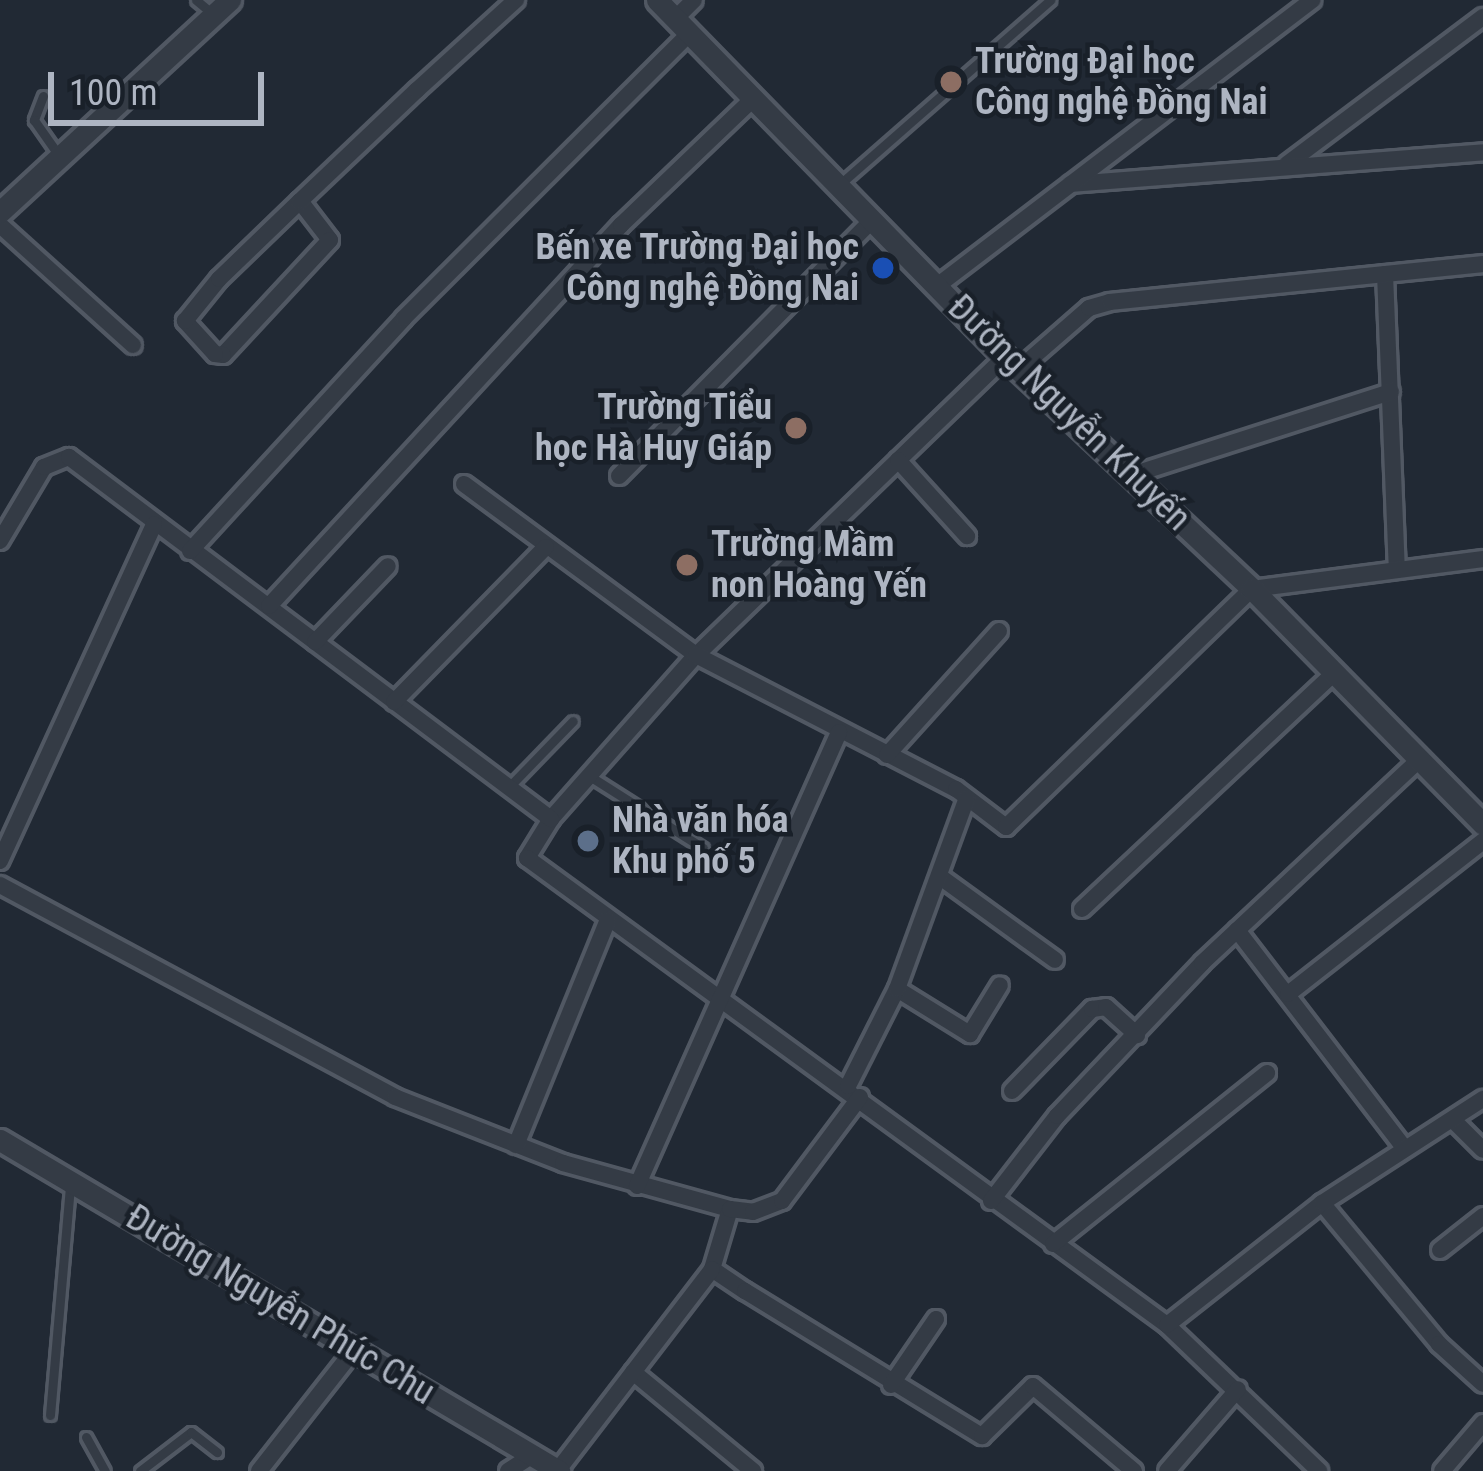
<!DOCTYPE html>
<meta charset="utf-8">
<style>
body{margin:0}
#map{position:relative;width:1483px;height:1471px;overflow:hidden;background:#212934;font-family:"Roboto Condensed",sans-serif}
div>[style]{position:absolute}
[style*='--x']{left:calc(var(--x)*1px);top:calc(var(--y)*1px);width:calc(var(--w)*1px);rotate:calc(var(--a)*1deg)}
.roads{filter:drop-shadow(3px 0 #515863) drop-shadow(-3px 0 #515863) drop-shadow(0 3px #515863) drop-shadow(0 -3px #515863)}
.service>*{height:9px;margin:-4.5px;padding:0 4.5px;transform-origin:4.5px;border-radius:4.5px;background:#343b45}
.minor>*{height:16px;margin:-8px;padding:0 8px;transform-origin:8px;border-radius:8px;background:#343b45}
.tertiary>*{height:21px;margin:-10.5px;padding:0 10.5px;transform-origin:10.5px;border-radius:10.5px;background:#343b45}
.dots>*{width:33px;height:33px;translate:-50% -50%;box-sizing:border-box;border:6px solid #192029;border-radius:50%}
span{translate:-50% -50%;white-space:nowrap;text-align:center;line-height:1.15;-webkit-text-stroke:9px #192029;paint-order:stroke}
.poi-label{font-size:36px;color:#aeb5c2;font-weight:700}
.left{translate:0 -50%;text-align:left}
.right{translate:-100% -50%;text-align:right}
.street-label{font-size:36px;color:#aeb5c2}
.scale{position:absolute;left:48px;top:72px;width:216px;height:54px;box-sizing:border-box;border:6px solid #aeb5c2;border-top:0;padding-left:15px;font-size:36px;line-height:42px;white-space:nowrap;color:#aeb5c2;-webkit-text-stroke:9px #192029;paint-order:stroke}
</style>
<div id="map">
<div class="roads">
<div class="service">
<i style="--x:196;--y:0;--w:23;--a:40"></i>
<i style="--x:43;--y:96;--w:26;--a:111"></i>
<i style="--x:34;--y:120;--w:45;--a:54.9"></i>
<i style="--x:839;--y:185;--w:281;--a:-41.2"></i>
<i style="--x:588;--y:775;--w:136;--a:32.4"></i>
<i style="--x:508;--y:788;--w:93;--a:-45.9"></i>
<i style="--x:50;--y:1415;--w:229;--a:-85"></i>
<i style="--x:86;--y:1437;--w:39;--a:61"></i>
<i style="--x:140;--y:1471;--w:64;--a:-37.4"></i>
<i style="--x:191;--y:1432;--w:33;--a:38"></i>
</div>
<div class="minor">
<i style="--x:676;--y:18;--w:25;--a:-45"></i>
<i style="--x:1287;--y:164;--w:245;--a:-36.9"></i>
<i style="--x:1071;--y:184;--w:413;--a:-4.4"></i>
<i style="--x:300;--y:201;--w:49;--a:52.4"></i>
<i style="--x:330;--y:240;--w:157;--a:132.9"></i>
<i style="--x:223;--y:355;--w:8;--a:-173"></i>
<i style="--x:215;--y:354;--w:45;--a:-132.3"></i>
<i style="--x:185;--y:321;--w:54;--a:-51"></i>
<i style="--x:219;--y:279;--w:112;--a:-43.9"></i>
<i style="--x:300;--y:201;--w:161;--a:-43.5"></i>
<i style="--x:417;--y:90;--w:134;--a:-42.3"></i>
<i style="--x:0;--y:225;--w:179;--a:42.1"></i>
<i style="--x:1385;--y:274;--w:296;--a:87.7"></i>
<i style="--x:937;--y:286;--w:472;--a:-37.3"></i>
<i style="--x:1005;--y:357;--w:429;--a:136"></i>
<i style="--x:696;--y:655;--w:219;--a:131.5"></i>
<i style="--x:551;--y:819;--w:46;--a:121.6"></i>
<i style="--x:527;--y:858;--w:792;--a:36.12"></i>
<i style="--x:1167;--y:1325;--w:211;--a:43.8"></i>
<i style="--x:1018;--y:370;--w:94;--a:-41.1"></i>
<i style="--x:1089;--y:308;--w:22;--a:-16"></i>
<i style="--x:1110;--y:302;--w:375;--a:-5.8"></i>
<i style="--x:898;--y:460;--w:103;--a:47.8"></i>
<i style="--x:1132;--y:475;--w:272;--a:-17.8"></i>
<i style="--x:619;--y:476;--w:361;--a:-45.3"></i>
<i style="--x:464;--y:484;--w:288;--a:36.4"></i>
<i style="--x:696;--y:655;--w:292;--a:27.3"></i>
<i style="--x:956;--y:789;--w:63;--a:37.2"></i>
<i style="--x:1006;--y:827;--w:342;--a:-44.1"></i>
<i style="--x:1252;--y:589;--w:233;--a:-7.4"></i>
<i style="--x:0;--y:541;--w:86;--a:-59.3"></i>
<i style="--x:44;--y:467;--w:27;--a:-22"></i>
<i style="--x:69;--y:457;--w:603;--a:36.91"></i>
<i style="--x:190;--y:551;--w:316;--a:-47.4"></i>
<i style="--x:404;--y:318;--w:404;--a:-44.9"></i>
<i style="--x:269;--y:606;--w:519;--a:-47.27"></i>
<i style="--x:621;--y:225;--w:184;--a:-43.7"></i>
<i style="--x:315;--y:642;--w:105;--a:-46.2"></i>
<i style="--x:394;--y:702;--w:217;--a:-45.6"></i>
<i style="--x:887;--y:755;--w:167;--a:-47.9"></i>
<i style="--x:0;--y:861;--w:370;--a:-65.4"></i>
<i style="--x:939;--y:876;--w:143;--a:35.9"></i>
<i style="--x:0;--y:885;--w:448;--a:28.2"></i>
<i style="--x:395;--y:1097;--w:180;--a:21.4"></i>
<i style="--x:563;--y:1163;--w:173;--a:15.4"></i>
<i style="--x:730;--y:1209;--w:63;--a:106.7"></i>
<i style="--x:712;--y:1269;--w:40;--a:34"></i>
<i style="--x:745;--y:1291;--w:278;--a:31.5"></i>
<i style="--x:982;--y:1436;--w:71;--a:-44.4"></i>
<i style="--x:1033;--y:1386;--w:132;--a:40.1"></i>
<i style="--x:1082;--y:909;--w:345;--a:-43.1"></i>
<i style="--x:1237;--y:930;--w:275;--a:52.5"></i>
<i style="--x:897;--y:989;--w:86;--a:31.7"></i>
<i style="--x:970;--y:1034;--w:57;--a:-58.5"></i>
<i style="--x:1288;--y:994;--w:248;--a:-38.1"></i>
<i style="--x:848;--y:1086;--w:109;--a:-63.2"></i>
<i style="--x:897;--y:989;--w:203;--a:-69.9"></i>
<i style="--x:1012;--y:1091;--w:115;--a:-45.7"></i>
<i style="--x:1092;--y:1009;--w:14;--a:-8"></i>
<i style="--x:1106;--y:1007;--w:42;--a:42.1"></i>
<i style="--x:1453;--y:1120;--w:42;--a:45"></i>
<i style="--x:516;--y:1145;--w:243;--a:-67.8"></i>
<i style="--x:637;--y:1186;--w:497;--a:-66"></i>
<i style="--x:991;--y:1201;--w:108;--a:-52.2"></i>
<i style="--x:1057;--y:1116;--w:211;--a:-46.5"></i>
<i style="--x:1202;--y:963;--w:300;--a:-43.1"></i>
<i style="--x:1322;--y:1203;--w:183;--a:50.3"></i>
<i style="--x:1439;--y:1344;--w:59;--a:42.3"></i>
<i style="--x:730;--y:1209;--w:23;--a:7"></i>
<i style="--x:753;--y:1212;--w:31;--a:-21"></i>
<i style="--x:782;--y:1201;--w:130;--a:-53.1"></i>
<i style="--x:1053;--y:1244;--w:274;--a:-38.6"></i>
<i style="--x:1440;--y:1250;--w:55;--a:-38.3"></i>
<i style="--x:1167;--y:1325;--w:197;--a:-38.2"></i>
<i style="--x:1322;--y:1203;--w:192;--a:-32.9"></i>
<i style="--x:633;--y:1372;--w:156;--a:39.5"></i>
<i style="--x:891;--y:1385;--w:80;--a:-55.7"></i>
<i style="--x:558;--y:1470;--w:253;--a:-52.5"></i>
<i style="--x:259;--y:1471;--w:154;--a:-51.9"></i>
<i style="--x:508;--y:1471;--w:31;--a:-33"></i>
<i style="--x:1167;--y:1471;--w:108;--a:-49.1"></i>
<i style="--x:1442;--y:1471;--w:63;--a:-49.5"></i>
</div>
<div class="tertiary">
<i style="--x:657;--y:0;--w:499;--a:45.7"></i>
<i style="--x:1005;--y:357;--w:339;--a:43.2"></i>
<i style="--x:1252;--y:589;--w:330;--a:45.5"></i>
<i style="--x:0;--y:212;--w:313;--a:-42.7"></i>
<i style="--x:0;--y:1140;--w:650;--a:30.63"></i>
</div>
</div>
<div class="dots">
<i style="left:951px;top:82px;background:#8d6e63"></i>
<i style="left:883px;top:268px;background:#1a4fb4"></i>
<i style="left:796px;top:428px;background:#8d6e63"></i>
<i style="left:687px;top:565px;background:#8d6e63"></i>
<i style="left:588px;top:841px;background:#5c6f8a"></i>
</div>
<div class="poi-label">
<span class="left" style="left:975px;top:82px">Trường Đại học<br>Công nghệ Đồng Nai</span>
<span class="right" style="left:859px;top:268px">Bến xe Trường Đại học<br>Công nghệ Đồng Nai</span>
<span class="right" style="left:772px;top:428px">Trường Tiểu<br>học Hà Huy Giáp</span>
<span class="left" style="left:711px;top:565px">Trường Mầm<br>non Hoàng Yến</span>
<span class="left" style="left:612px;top:841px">Nhà văn hóa<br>Khu phố 5</span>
</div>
<div class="street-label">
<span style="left:1069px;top:413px;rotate:44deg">Đường Nguyễn Khuyến</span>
<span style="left:280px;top:1305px;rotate:31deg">Đường Nguyễn Phúc Chu</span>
</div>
<div class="scale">100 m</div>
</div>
